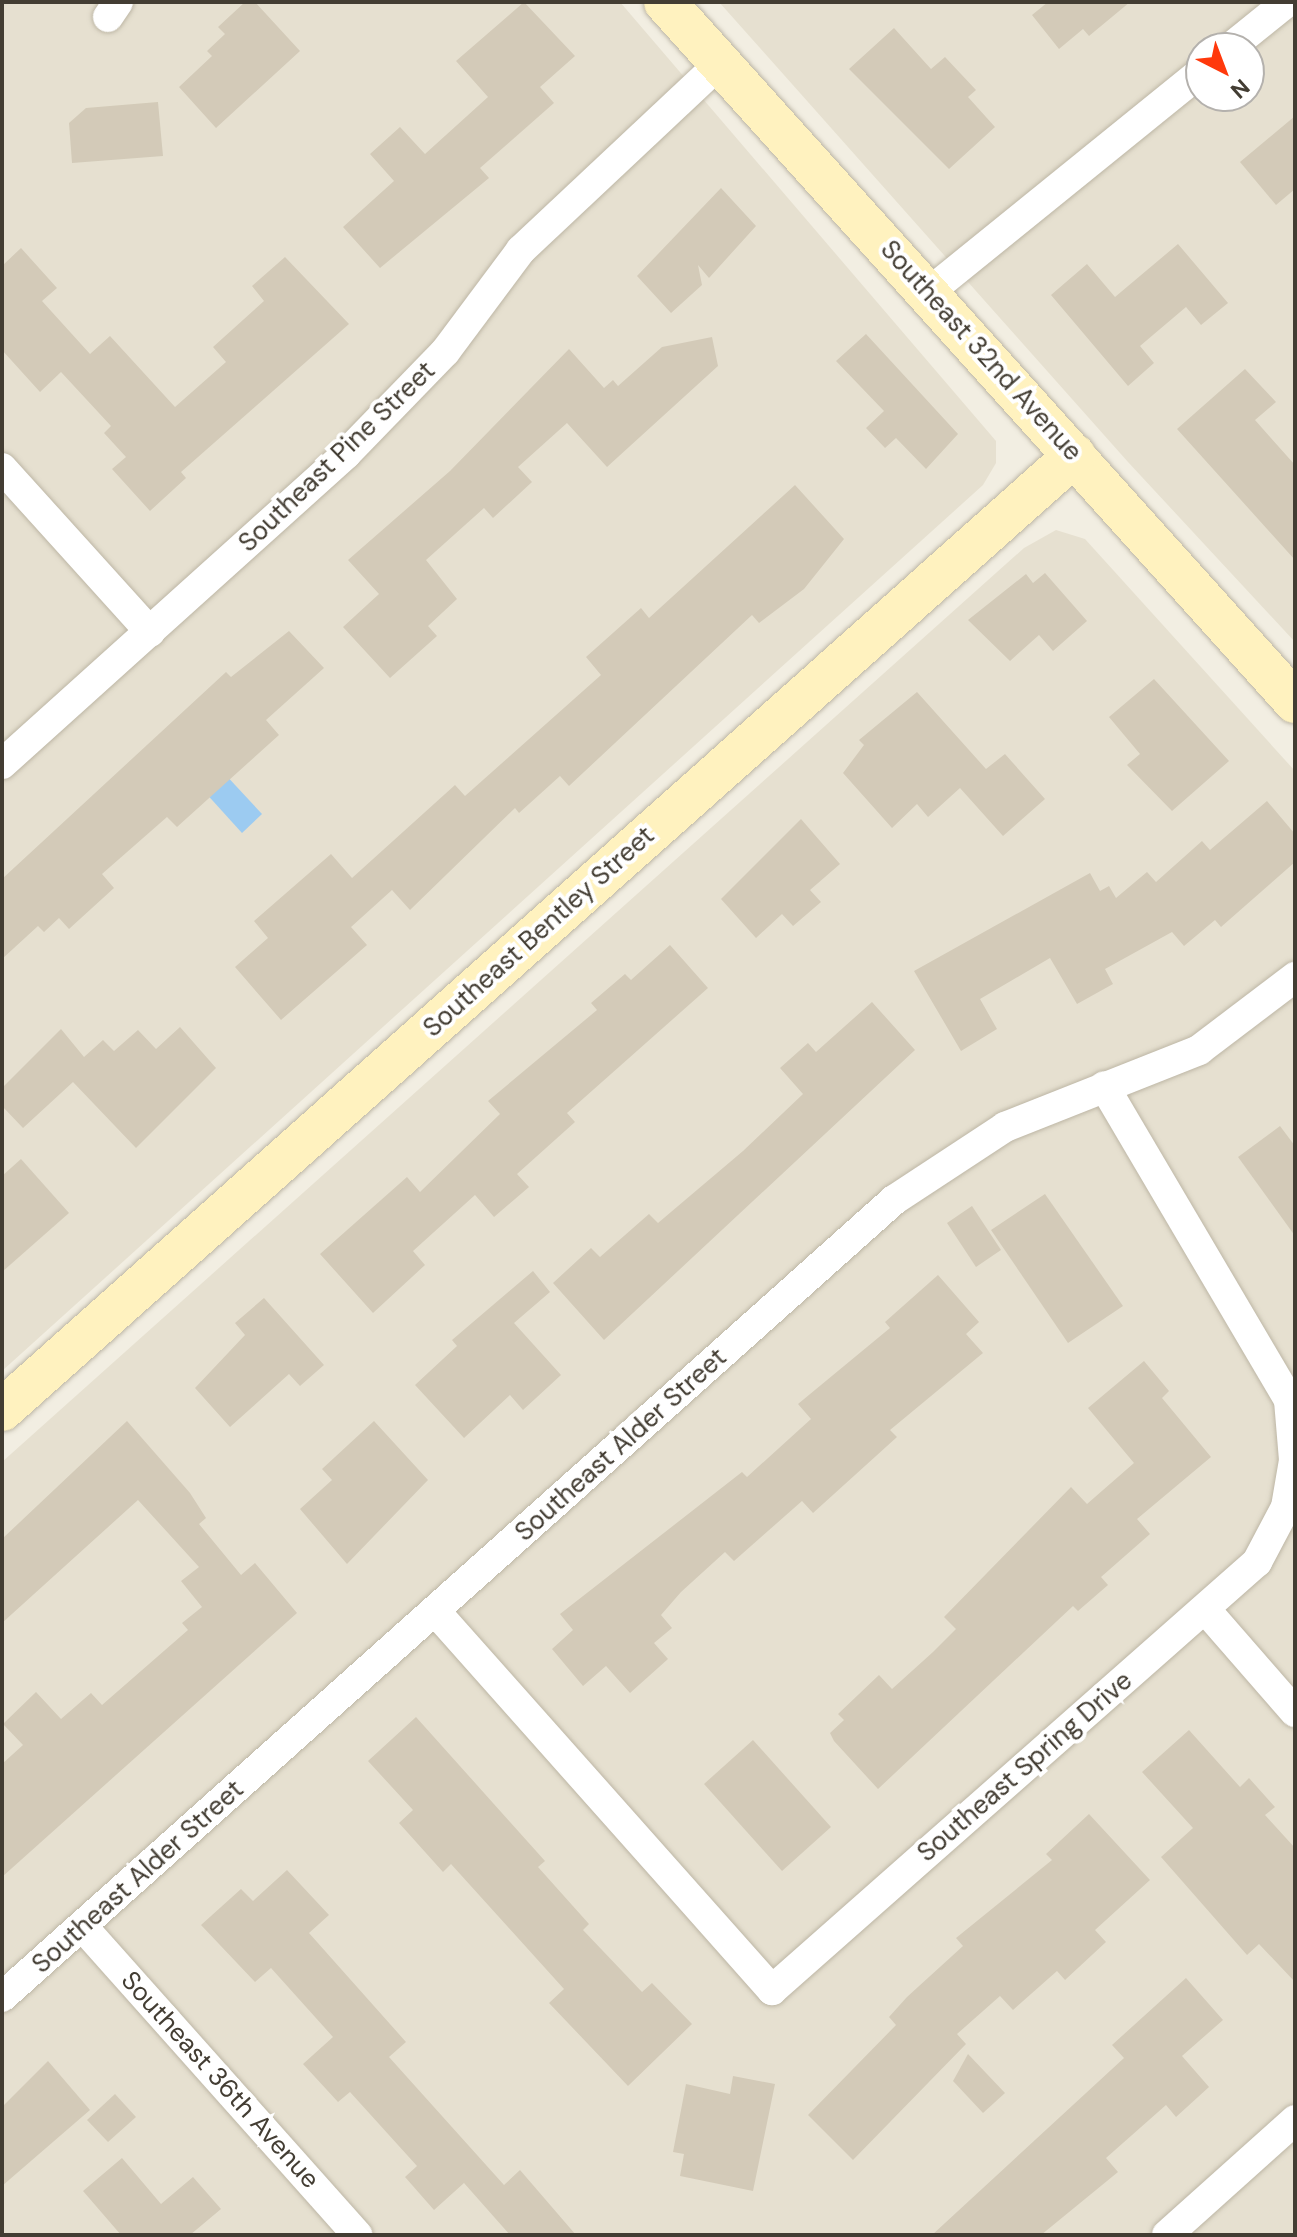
<!DOCTYPE html>
<html>
<head>
<meta charset="utf-8">
<style>
  body { margin:0 }
  #map { position:relative; width:1297px; height:2237px; overflow:hidden; background:#f2eee2; font-family:"DM Sans",sans-serif }
  div>[style] { position:absolute }
  .residential>* { inset:0; background:#e6e0d0 }
  .water>* { inset:0; background:#9ccbf1 }
  .building>* { inset:0; background:#d3cab8 }
  .roads { filter:drop-shadow(0 0 2px #bdb6a5) drop-shadow(0 0 2px #bdb6a5) }
  .street>* { height:30px; margin:-15px; padding:0 15px; transform-origin:15px; border-radius:15px; background:#fff }
  .secondary>* { height:42px; margin:-21px; padding:0 21px; transform-origin:21px; border-radius:21px; background:#fff2bf }
  span { translate:-50% -50%; white-space:nowrap; text-align:center; line-height:1.15; -webkit-text-stroke:8px #fff; paint-order:stroke }
  .street-label { font-size:26px; color:#433d33 }
  .frame { position:absolute; inset:0; border:4px solid #433d33; pointer-events:none }
  .north { position:absolute; left:1185px; top:32px; width:80px; height:80px; box-sizing:border-box; background:#fff; border:2px solid #b4b1ad; border-radius:50%; rotate:138deg; font-size:22px; font-weight:700; line-height:32px; text-align:center; color:#433d33 }
  .north::after { content:''; display:block; margin:auto; width:28px; height:36px; background:#ff390c; clip-path:polygon(50% 0,100% 100%,50% 72%,0 100%) }
</style>
</head>
<body>
<div id="map">
  <div class="residential">
    <div style="clip-path:polygon(2px 2px,620px 2px,996px 441px,996px 463px,983px 485px,2px 1371px)"></div>
    <div style="clip-path:polygon(evenodd,719px 2px,1295px 2px,1295px 642px,1128px 462px,719px 2px,1201px 48px,1249px 48px,1249px 96px,1201px 96px,1201px 48px)"></div>
    <div style="clip-path:polygon(1056px 530px,1085px 539px,1295px 771px,1295px 2235px,2px 2235px,2px 1462px,1024px 548px)"></div>
  </div>
  <div class="water">
    <div style="clip-path:polygon(223px 772px,262px 814px,242px 833px,203px 790px)"></div>
  </div>
  <div class="building">
    <div style="clip-path:polygon(245px 2px,255px 2px,300px 51px,216px 128px,179px 87px,212px 56px,207px 51px,225px 34px,218px 27px)"></div>
    <div style="clip-path:polygon(524px 2px,575px 56px,540px 87px,554px 103px,480px 168px,489px 178px,380px 268px,343px 227px,394px 181px,370px 154px,400px 127px,425px 154px,488px 97px,456px 61px)"></div>
    <div style="clip-path:polygon(1048px 2px,1130px 2px,1089px 36px,1083px 29px,1059px 49px,1032px 15px)"></div>
    <div style="clip-path:polygon(894px 28px,931px 69px,945px 57px,976px 90px,968px 97px,995px 127px,949px 169px,849px 69px)"></div>
    <div style="clip-path:polygon(158px 102px,163px 156px,72px 163px,69px 123px,86px 108px)"></div>
    <div style="clip-path:polygon(1295px 116px,1295px 189px,1276px 205px,1240px 162px)"></div>
    <div style="clip-path:polygon(721px 188px,756px 226px,709px 278px,698px 265px,702px 285px,671px 313px,637px 276px)"></div>
    <div style="clip-path:polygon(1178px 244px,1228px 303px,1201px 325px,1186px 307px,1140px 346px,1154px 363px,1128px 386px,1051px 295px,1087px 264px,1115px 297px)"></div>
    <div style="clip-path:polygon(21px 248px,57px 288px,42px 301px,90px 354px,110px 336px,175px 407px,226px 362px,213px 347px,264px 301px,252px 286px,285px 257px,349px 324px,181px 472px,186px 478px,150px 511px,112px 469px,126px 457px,104px 433px,111px 426px,61px 372px,40px 392px,2px 350px,2px 266px)"></div>
    <div style="clip-path:polygon(866px 334px,958px 434px,926px 469px,896px 438px,885px 448px,866px 428px,884px 411px,836px 361px)"></div>
    <div style="clip-path:polygon(712px 337px,718px 366px,607px 467px,567px 423px,518px 467px,532px 482px,493px 518px,484px 508px,426px 560px,457px 599px,428px 626px,437px 636px,390px 678px,343px 627px,379px 594px,348px 560px,450px 471px,569px 349px,604px 388px,613px 380px,618px 386px,662px 347px)"></div>
    <div style="clip-path:polygon(1245px 369px,1276px 402px,1255px 420px,1295px 465px,1295px 560px,1177px 429px)"></div>
    <div style="clip-path:polygon(795px 485px,844px 539px,804px 589px,759px 623px,752px 615px,569px 786px,560px 776px,519px 813px,515px 808px,410px 910px,392px 890px,351px 927px,367px 945px,281px 1020px,235px 967px,268px 938px,254px 921px,331px 854px,352px 878px,455px 785px,465px 796px,601px 675px,586px 657px,641px 608px,649px 618px)"></div>
    <div style="clip-path:polygon(1045px 573px,1087px 621px,1053px 651px,1039px 635px,1010px 661px,968px 620px,1026px 574px,1033px 583px)"></div>
    <div style="clip-path:polygon(289px 631px,324px 668px,266px 720px,279px 735px,177px 827px,167px 817px,102px 874px,114px 888px,69px 929px,59px 918px,44px 932px,38px 926px,2px 959px,2px 879px,226px 672px,231px 677px)"></div>
    <div style="clip-path:polygon(1154px 679px,1229px 761px,1172px 811px,1127px 765px,1140px 754px,1109px 717px)"></div>
    <div style="clip-path:polygon(917px 692px,986px 769px,1005px 754px,1045px 799px,1003px 836px,960px 788px,928px 817px,917px 804px,892px 828px,843px 773px,864px 745px,859px 740px)"></div>
    <div style="clip-path:polygon(1267px 801px,1295px 834px,1295px 862px,1221px 927px,1215px 920px,1184px 946px,1172px 932px,1105px 969px,1113px 984px,1077px 1004px,1050px 958px,980px 999px,997px 1029px,961px 1051px,914px 971px,1090px 873px,1100px 891px,1109px 886px,1116px 898px,1147px 872px,1156px 882px,1202px 841px,1210px 850px)"></div>
    <div style="clip-path:polygon(801px 819px,840px 864px,810px 890px,821px 902px,793px 926px,782px 914px,756px 938px,721px 899px)"></div>
    <div style="clip-path:polygon(670px 945px,708px 988px,567px 1113px,575px 1122px,517px 1174px,529px 1187px,494px 1217px,475px 1195px,413px 1251px,425px 1265px,373px 1313px,320px 1254px,407px 1177px,420px 1192px,500px 1114px,488px 1101px,597px 1010px,591px 1003px,625px 974px,631px 980px)"></div>
    <div style="clip-path:polygon(872px 1002px,915px 1050px,604px 1340px,553px 1283px,591px 1248px,600px 1257px,649px 1214px,658px 1223px,743px 1151px,803px 1094px,780px 1068px,808px 1043px,816px 1052px)"></div>
    <div style="clip-path:polygon(180px 1027px,216px 1068px,136px 1148px,73px 1082px,23px 1128px,2px 1106px,2px 1088px,61px 1029px,84px 1057px,103px 1040px,114px 1051px,138px 1030px,156px 1049px)"></div>
    <div style="clip-path:polygon(1280px 1126px,1295px 1146px,1295px 1236px,1238px 1157px)"></div>
    <div style="clip-path:polygon(21px 1159px,69px 1213px,2px 1272px,2px 1176px)"></div>
    <div style="clip-path:polygon(1045px 1194px,1123px 1306px,1068px 1343px,991px 1230px)"></div>
    <div style="clip-path:polygon(972px 1206px,1001px 1250px,976px 1267px,947px 1223px)"></div>
    <div style="clip-path:polygon(533px 1271px,550px 1292px,514px 1323px,561px 1375px,523px 1410px,510px 1395px,464px 1438px,415px 1385px,457px 1346px,452px 1340px)"></div>
    <div style="clip-path:polygon(938px 1275px,979px 1322px,966px 1334px,983px 1353px,890px 1430px,897px 1437px,813px 1513px,802px 1501px,734px 1561px,725px 1552px,681px 1592px,661px 1615px,672px 1628px,654px 1643px,668px 1659px,630px 1693px,606px 1666px,583px 1686px,552px 1649px,573px 1630px,560px 1614px,742px 1472px,747px 1477px,811px 1419px,798px 1404px,890px 1328px,885px 1322px)"></div>
    <div style="clip-path:polygon(264px 1298px,324px 1365px,300px 1386px,289px 1374px,230px 1427px,195px 1388px,245px 1335px,235px 1323px)"></div>
    <div style="clip-path:polygon(1144px 1361px,1169px 1391px,1162px 1398px,1211px 1457px,1137px 1519px,1150px 1534px,1101px 1577px,1108px 1585px,1078px 1611px,1073px 1606px,878px 1789px,834px 1741px,830px 1733px,844px 1720px,838px 1714px,879px 1675px,892px 1689px,933px 1652px,956px 1629px,944px 1617px,1071px 1487px,1087px 1504px,1134px 1463px,1088px 1408px)"></div>
    <div style="clip-path:polygon(127px 1421px,190px 1493px,206px 1518px,199px 1524px,241px 1575px,255px 1563px,297px 1613px,2px 1877px,2px 1764px,23px 1745px,3px 1724px,36px 1692px,61px 1719px,91px 1693px,102px 1705px,188px 1630px,182px 1623px,202px 1607px,181px 1581px,199px 1567px,138px 1500px,2px 1623px,2px 1539px)"></div>
    <div style="clip-path:polygon(374px 1421px,428px 1480px,347px 1564px,300px 1509px,332px 1480px,322px 1469px)"></div>
    <div style="clip-path:polygon(416px 1717px,545px 1861px,538px 1867px,589px 1924px,583px 1930px,642px 1992px,652px 1983px,692px 2024px,628px 2086px,549px 2003px,564px 1989px,451px 1864px,443px 1872px,399px 1823px,413px 1810px,368px 1761px)"></div>
    <div style="clip-path:polygon(1189px 1730px,1240px 1787px,1249px 1778px,1275px 1807px,1265px 1815px,1295px 1848px,1295px 1982px,1259px 1944px,1247px 1955px,1161px 1857px,1193px 1828px,1142px 1772px)"></div>
    <div style="clip-path:polygon(753px 1740px,831px 1827px,782px 1871px,704px 1784px)"></div>
    <div style="clip-path:polygon(1089px 1814px,1150px 1880px,1095px 1930px,1106px 1942px,1065px 1980px,1057px 1971px,1013px 2010px,1000px 1996px,957px 2034px,966px 2044px,853px 2160px,808px 2115px,896px 2025px,889px 2017px,907px 1997px,963px 1946px,956px 1938px,1052px 1860px,1046px 1854px)"></div>
    <div style="clip-path:polygon(287px 1870px,329px 1915px,309px 1933px,406px 2042px,389px 2057px,504px 2185px,520px 2170px,576px 2235px,510px 2235px,464px 2183px,434px 2210px,405px 2177px,417px 2166px,350px 2092px,338px 2102px,303px 2064px,333px 2037px,271px 1968px,255px 1982px,201px 1925px,241px 1889px,253px 1901px)"></div>
    <div style="clip-path:polygon(1186px 1978px,1223px 2020px,1182px 2056px,1209px 2087px,1176px 2117px,1166px 2105px,1106px 2158px,1118px 2172px,1041px 2235px,932px 2235px,1124px 2058px,1112px 2045px)"></div>
    <div style="clip-path:polygon(968px 2054px,1005px 2093px,983px 2113px,953px 2081px)"></div>
    <div style="clip-path:polygon(48px 2061px,90px 2110px,2px 2186px,2px 2107px)"></div>
    <div style="clip-path:polygon(733px 2076px,775px 2084px,753px 2191px,680px 2176px,684px 2154px,673px 2152px,686px 2084px,730px 2094px)"></div>
    <div style="clip-path:polygon(115px 2094px,136px 2117px,108px 2142px,87px 2120px)"></div>
    <div style="clip-path:polygon(122px 2158px,161px 2204px,193px 2177px,221px 2209px,190px 2235px,121px 2235px,83px 2191px)"></div>
  </div>
  <div class="roads">
    <div class="street">
      <div style="left:108px;top:17px;width:18px;rotate:-56deg"></div>
      <div style="left:1230px;top:48px;width:73px;rotate:-38.9deg"></div>
      <div style="left:928px;top:293px;width:351px;rotate:-39deg"></div>
      <div style="left:2px;top:468px;width:221px;rotate:47.9deg"></div>
      <div style="left:2px;top:764px;width:463px;rotate:-42deg"></div>
      <div style="left:346px;top:454px;width:142px;rotate:-45.9deg"></div>
      <div style="left:445px;top:352px;width:127px;rotate:-53.3deg"></div>
      <div style="left:521px;top:250px;width:273px;rotate:-43.2deg"></div>
      <div style="left:1205px;top:1609px;width:137px;rotate:48.9deg"></div>
      <div style="left:436px;top:1612px;width:506px;rotate:48.37deg"></div>
      <div style="left:772px;top:1990px;width:647px;rotate:-41.43deg"></div>
      <div style="left:1257px;top:1562px;width:62px;rotate:-62.2deg"></div>
      <div style="left:1286px;top:1507px;width:48px;rotate:-80.3deg"></div>
      <div style="left:1294px;top:1460px;width:60px;rotate:-94.8deg"></div>
      <div style="left:1289px;top:1400px;width:364px;rotate:-120.5deg"></div>
      <div style="left:82px;top:1926px;width:414px;rotate:48.3deg"></div>
      <div style="left:2px;top:1997px;width:1196px;rotate:-41.78deg"></div>
      <div style="left:894px;top:1200px;width:133px;rotate:-33.3deg"></div>
      <div style="left:1005px;top:1127px;width:209px;rotate:-21.6deg"></div>
      <div style="left:1199px;top:1050px;width:121px;rotate:-37.2deg"></div>
      <div style="left:1167px;top:2235px;width:172px;rotate:-41.9deg"></div>
    </div>
    <div class="secondary">
      <div style="left:665px;top:2px;width:942px;rotate:48.01deg"></div>
      <div style="left:2px;top:1410px;width:1436px;rotate:-41.67deg"></div>
    </div>
  </div>
  <div class="street-label">
    <span style="left:981px;top:351px;rotate:48deg">Southeast 32nd Avenue</span>
    <span style="left:337px;top:457px;rotate:-44deg">Southeast Pine Street</span>
    <span style="left:539px;top:932px;rotate:-42deg">Southeast Bentley Street</span>
    <span style="left:621px;top:1445px;rotate:-42deg">Southeast Alder Street</span>
    <span style="left:1025px;top:1767px;rotate:-41deg">Southeast Spring Drive</span>
    <span style="left:138px;top:1877px;rotate:-42deg">Southeast Alder Street</span>
    <span style="left:220px;top:2080px;rotate:48deg">Southeast 36th Avenue</span>
  </div>
  <div class="frame"></div>
  <div class="north">N</div>
</div>
</body>
</html>
